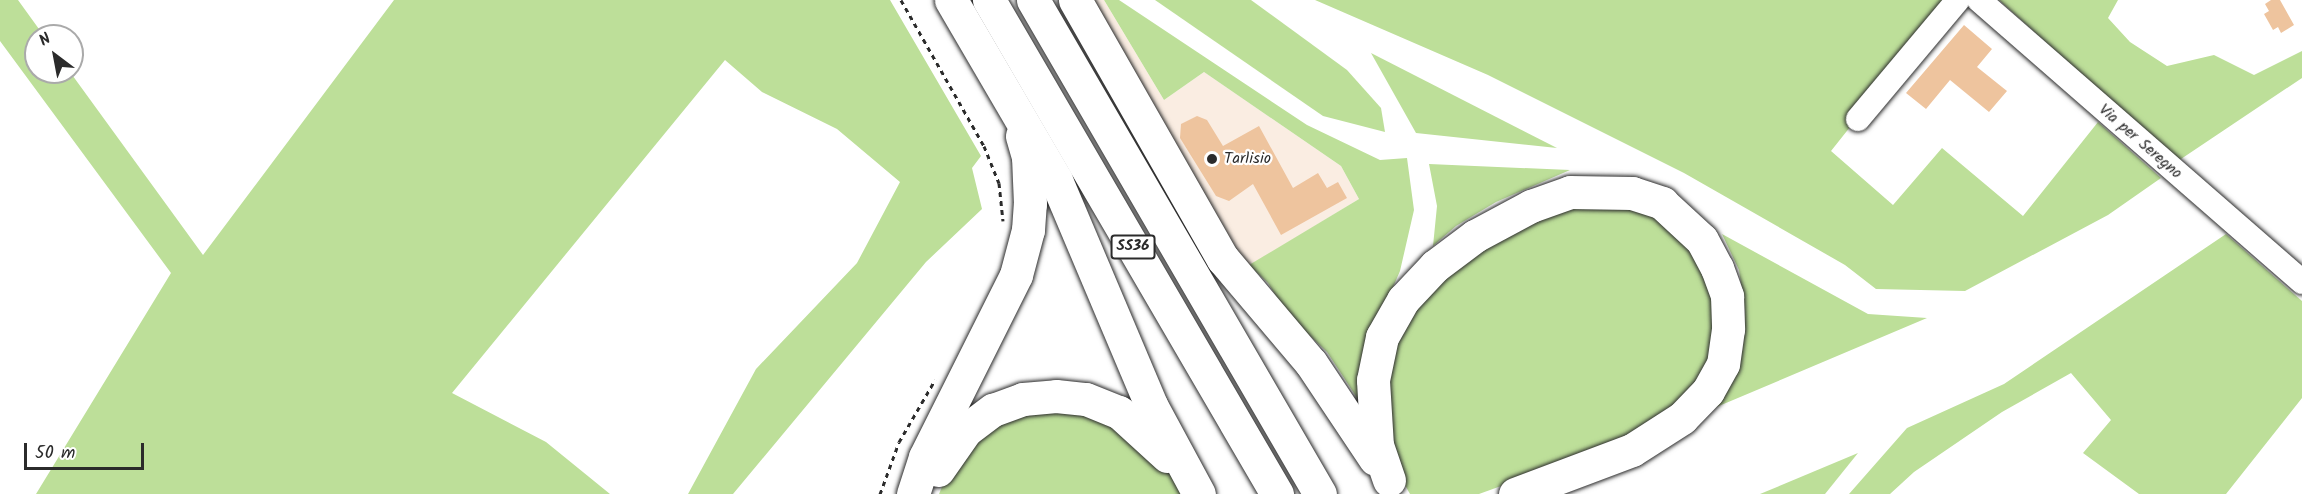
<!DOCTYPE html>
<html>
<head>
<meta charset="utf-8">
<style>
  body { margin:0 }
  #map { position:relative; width:2302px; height:494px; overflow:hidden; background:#fff; font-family:Kalam,sans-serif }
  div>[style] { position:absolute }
  .built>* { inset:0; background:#faede2 }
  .green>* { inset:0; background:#bddf99 }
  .building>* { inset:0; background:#eec49e }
  .path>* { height:3px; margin-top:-1.5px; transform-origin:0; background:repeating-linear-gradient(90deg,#2b2b2b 0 4.5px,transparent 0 9px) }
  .roads { filter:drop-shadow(0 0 2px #2b2b2b) drop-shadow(0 0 2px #2b2b2b) }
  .minor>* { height:24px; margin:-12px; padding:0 12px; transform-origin:12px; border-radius:12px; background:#fff }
  .highway>* { height:33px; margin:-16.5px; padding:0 16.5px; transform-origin:16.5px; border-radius:16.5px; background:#fff }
  .dots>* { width:16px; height:16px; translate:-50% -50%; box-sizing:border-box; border:3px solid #fff; border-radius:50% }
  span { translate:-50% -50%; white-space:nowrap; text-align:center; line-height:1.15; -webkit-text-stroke:4.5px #fff; paint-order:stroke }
  .shield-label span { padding:2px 4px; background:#fff; border:2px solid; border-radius:4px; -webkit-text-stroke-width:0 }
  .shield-label { font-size:15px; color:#2b2b2b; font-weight:700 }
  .street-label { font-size:16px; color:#2b2b2b }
  .poi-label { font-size:16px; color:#2b2b2b }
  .left { translate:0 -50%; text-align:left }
  .north { position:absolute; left:24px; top:24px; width:60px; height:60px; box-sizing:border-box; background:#fff; border:2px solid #aaa; border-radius:50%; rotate:328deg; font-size:16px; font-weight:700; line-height:24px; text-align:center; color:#2b2b2b }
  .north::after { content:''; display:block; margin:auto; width:21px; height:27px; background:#2b2b2b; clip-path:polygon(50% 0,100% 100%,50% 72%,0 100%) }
  .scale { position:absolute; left:24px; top:443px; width:120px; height:27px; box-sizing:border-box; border:3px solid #2b2b2b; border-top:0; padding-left:8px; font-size:18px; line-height:21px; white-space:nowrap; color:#2b2b2b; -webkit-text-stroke:4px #fff; paint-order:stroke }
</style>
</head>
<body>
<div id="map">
  <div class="built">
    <div style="clip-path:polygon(1093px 0,1104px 0,1164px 100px,1204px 72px,1341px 166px,1359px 199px,1244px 269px)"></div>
  </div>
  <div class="green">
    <div style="clip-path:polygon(0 0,18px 0,44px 36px,36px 36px,36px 72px,70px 72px,203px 255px,394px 0,890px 0,981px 156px,972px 168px,982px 209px,926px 262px,733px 494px,688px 494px,756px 369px,857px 263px,900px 182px,837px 129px,762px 92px,725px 60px,452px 393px,546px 442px,610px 494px,36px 494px,171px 273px,0 41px)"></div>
    <div style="clip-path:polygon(1104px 0,1119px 0,1307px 125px,1380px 160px,1407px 158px,1414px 210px,1400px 271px,1380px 317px,1365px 410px,1327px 352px,1286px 313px,1268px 283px,1249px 265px,1359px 199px,1341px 166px,1204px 72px,1164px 100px)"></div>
    <div style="clip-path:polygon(1155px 0,1251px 0,1347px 70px,1381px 108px,1385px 132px,1323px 116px)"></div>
    <div style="clip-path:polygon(1315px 0,1951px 0,1831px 151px,1893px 205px,1942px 148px,2023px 216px,2098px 122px,2161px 178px,2108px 215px,1965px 291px,1876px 289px,1845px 265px,1684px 173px,1488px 75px)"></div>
    <div style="clip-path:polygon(1999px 0,2118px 0,2108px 18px,2130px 42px,2167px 66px,2214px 55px,2254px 75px,2302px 51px,2302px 78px,2178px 161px)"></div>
    <div style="clip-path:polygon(1371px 53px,1557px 148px,1416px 133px)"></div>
    <div style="clip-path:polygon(1429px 164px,1570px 170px,1496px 202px,1456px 226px,1433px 246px,1437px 206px)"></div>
    <div style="clip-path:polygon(1610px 195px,1679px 224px,1717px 288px,1710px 362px,1690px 394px,1617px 444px,1479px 494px,1410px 494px,1396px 469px,1382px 409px,1393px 338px,1437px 275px,1537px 212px)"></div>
    <div style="clip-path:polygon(1722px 234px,1868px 314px,1927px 318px,1707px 411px,1731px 384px,1743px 348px,1745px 312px,1739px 270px)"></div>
    <div style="clip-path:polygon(2226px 234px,2302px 301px,2302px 398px,2226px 494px,2139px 494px,2083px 453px,2111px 420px,2071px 373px,2002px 412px,1914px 472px,1890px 494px,1849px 494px,1907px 428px,2004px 384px)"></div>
    <div style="clip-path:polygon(1079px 405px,1153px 449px,1183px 494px,939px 494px,953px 460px,989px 423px)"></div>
    <div style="clip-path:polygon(1858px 453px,1825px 494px,1760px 494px)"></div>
  </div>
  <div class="building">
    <div style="clip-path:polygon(2271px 0,2280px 0,2294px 25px,2281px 33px,2278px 27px,2273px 30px,2264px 14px,2269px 11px,2265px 4px)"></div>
    <div style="clip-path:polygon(1964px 25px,1992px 49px,1977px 67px,2007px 91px,1989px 112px,1950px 80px,1926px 109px,1906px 93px)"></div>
    <div style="clip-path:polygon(1197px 116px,1207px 120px,1223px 146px,1259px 126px,1293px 188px,1318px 173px,1327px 188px,1338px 182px,1347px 198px,1281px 235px,1253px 184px,1229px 201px,1216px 196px,1180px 138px,1181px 124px)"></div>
  </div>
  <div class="path">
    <div style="left:901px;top:0;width:168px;rotate:60.4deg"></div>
    <div style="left:984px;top:146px;width:40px;rotate:68deg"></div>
    <div style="left:999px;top:183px;width:38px;rotate:84deg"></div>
    <div style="left:880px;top:494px;width:55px;rotate:-69.9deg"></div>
    <div style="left:899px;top:442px;width:72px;rotate:-59.9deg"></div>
  </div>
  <div class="roads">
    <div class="minor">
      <div style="left:1979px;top:0;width:429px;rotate:41.1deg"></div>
      <div style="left:1858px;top:119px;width:155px;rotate:-50deg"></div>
    </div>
    <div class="highway">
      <div style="left:951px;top:0;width:208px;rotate:59.7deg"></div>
      <div style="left:1056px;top:180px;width:244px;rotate:67.1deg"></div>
      <div style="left:1151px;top:405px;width:101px;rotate:61.7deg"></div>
      <div style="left:989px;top:0;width:572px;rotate:59.76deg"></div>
      <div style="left:1033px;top:0;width:571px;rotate:59.84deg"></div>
      <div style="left:1075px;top:0;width:298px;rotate:60.3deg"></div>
      <div style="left:1223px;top:259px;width:136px;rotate:49.8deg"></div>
      <div style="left:1311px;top:363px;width:115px;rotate:56.3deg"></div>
      <div style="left:938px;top:470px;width:49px;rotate:-55deg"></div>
      <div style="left:966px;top:430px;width:34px;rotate:-37deg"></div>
      <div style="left:993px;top:410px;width:32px;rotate:-20deg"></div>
      <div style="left:1023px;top:399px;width:33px;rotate:-5deg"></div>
      <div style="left:1056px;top:396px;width:30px;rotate:6deg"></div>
      <div style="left:1086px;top:399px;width:35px;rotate:22deg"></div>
      <div style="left:1119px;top:412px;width:65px;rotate:42.5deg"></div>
      <div style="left:1389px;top:480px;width:36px;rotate:-109deg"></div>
      <div style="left:1377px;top:446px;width:66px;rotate:-93.5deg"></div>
      <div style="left:1373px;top:380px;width:44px;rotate:-78.2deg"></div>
      <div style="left:1382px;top:337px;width:43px;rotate:-60.4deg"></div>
      <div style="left:1403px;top:300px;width:47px;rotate:-46.7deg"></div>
      <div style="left:1435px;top:266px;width:50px;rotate:-36.9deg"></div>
      <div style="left:1475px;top:236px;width:64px;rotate:-28.2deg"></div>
      <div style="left:1531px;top:206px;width:41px;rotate:-19.7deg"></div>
      <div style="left:1570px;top:192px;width:62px;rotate:0.9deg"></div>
      <div style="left:1632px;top:193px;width:32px;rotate:18deg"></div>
      <div style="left:1662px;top:203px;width:54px;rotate:42.8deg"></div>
      <div style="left:1702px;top:240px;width:32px;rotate:62deg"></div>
      <div style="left:1717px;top:268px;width:30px;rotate:70deg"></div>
      <div style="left:1727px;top:296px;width:33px;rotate:88deg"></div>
      <div style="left:1728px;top:329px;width:35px;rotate:98deg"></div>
      <div style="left:1723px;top:364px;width:31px;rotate:119deg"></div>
      <div style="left:1708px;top:391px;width:37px;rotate:134deg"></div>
      <div style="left:1682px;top:418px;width:59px;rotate:147.4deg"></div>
      <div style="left:1632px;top:450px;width:125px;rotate:159.4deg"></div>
      <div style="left:913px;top:494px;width:39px;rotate:-72deg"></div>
      <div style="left:925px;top:457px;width:203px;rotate:-63.4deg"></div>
      <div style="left:1016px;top:275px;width:47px;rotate:-75.1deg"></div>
      <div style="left:1028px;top:230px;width:26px;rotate:-86deg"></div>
      <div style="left:1030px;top:204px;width:47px;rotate:-92.4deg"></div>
      <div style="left:1028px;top:157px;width:22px;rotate:-106deg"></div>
    </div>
  </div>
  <div class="dots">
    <div style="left:1212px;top:159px;background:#2b2b2b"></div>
  </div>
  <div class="shield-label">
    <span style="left:1133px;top:247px">SS36</span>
  </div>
  <div class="street-label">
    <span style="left:2140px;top:142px;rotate:41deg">Via per Seregno</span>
  </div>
  <div class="poi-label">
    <span class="left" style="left:1224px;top:159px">Tarlisio</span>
  </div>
  <div class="north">N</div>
  <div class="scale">50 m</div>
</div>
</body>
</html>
